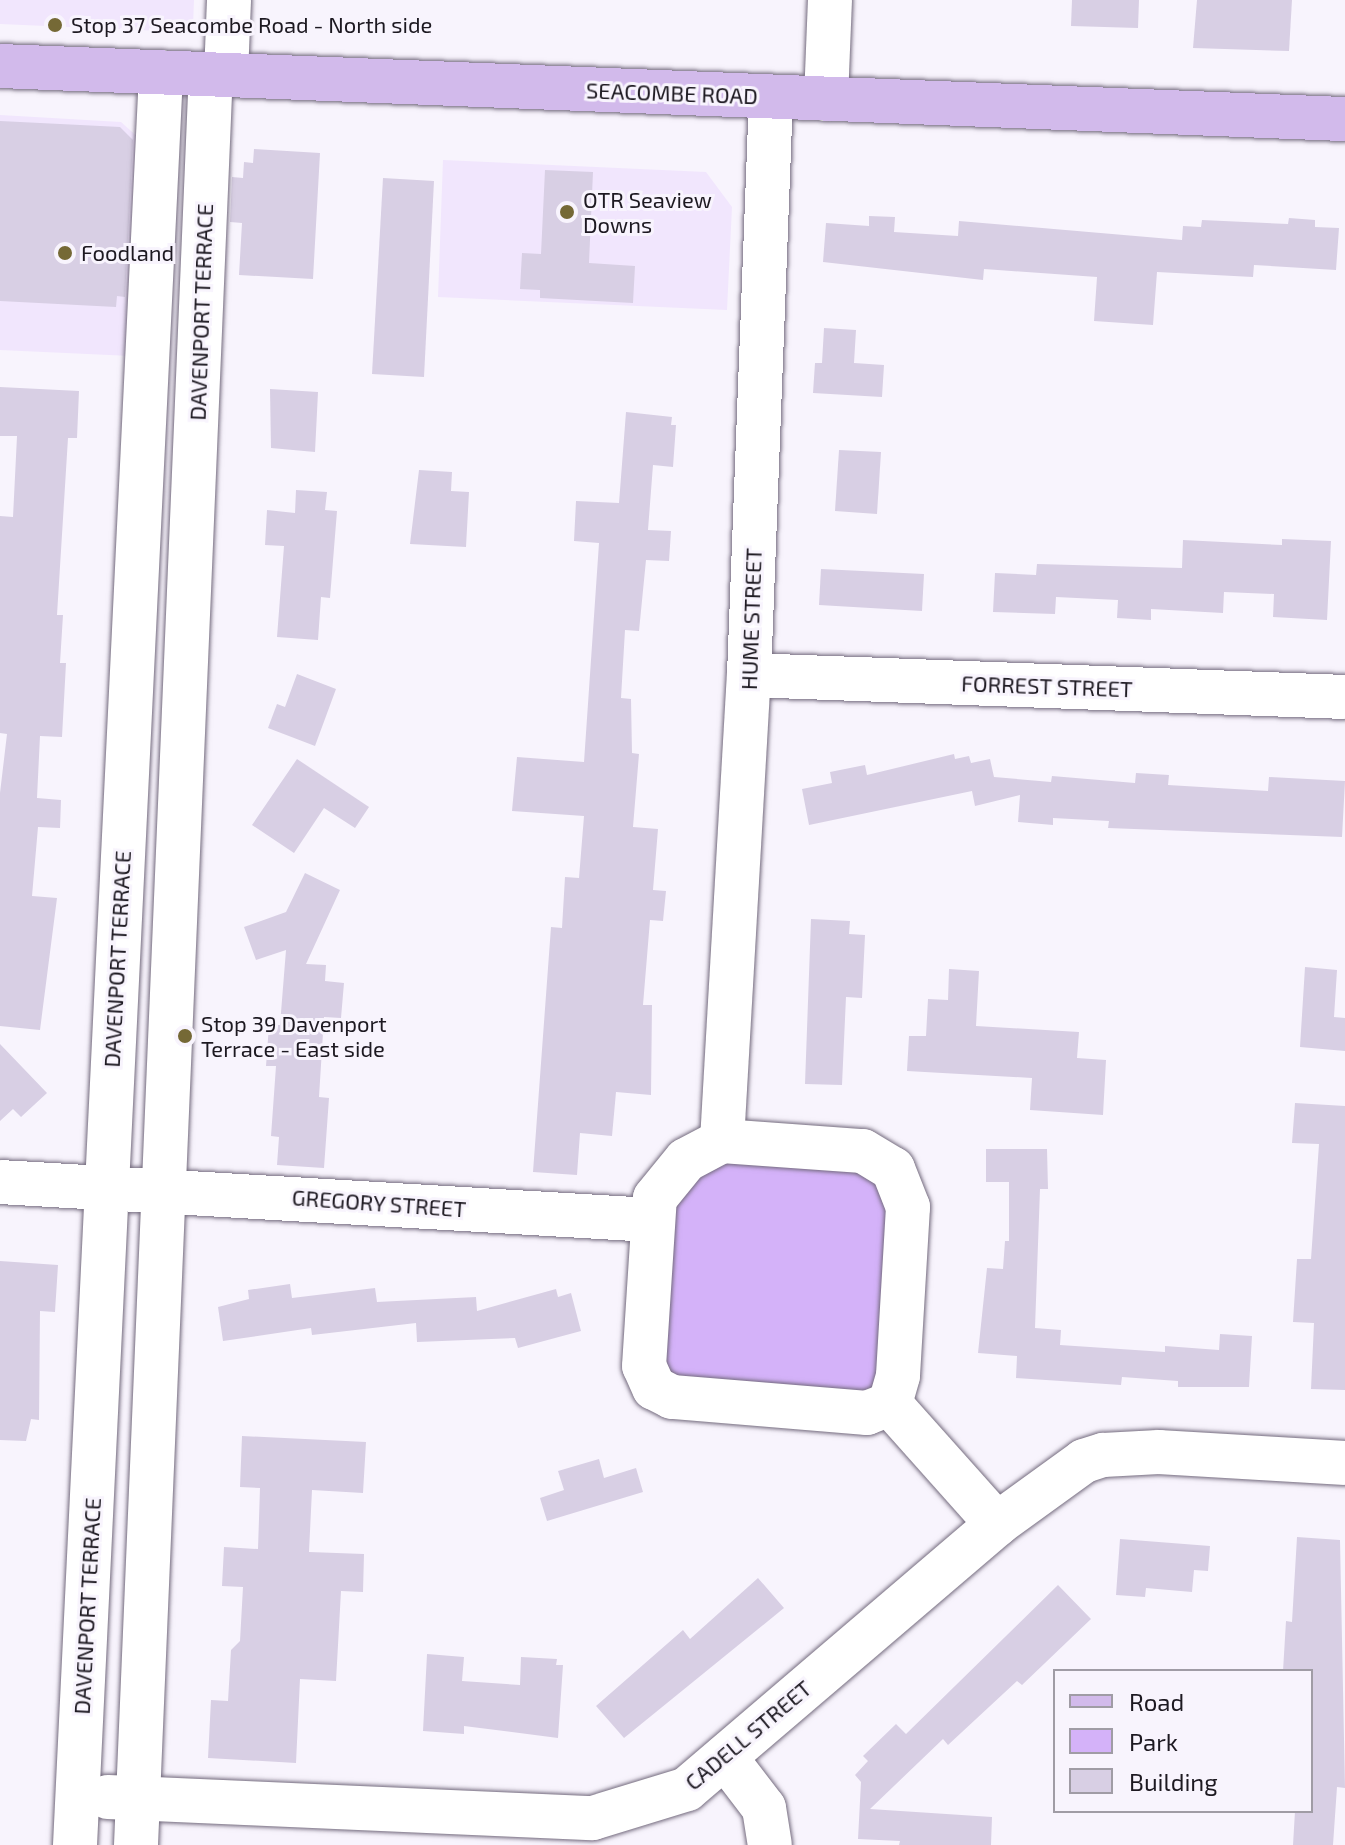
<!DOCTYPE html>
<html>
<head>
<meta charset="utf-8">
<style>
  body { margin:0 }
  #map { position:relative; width:1345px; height:1845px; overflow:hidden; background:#f8f4fd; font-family:"Exo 2",sans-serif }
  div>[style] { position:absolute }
  .built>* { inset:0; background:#f1e6fd }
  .green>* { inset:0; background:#d4b2f9 }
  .building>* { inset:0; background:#d8cfe4 }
  .roads { filter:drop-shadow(0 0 2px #746b7e) drop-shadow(0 0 2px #746b7e) }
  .minor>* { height:44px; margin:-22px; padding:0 22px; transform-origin:22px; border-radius:22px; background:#fff }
  .major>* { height:44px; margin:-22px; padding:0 22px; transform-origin:22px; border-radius:22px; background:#d2baeb }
  .dots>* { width:22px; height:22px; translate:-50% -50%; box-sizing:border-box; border:4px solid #f8f4fd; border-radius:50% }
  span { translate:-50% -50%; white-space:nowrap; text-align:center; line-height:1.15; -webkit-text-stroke:6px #f8f4fd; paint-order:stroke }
  .poi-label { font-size:22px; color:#1d1921 }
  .left { translate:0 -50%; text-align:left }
  .street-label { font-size:22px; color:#1d1921 }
  .legend { position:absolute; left:1053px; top:1669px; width:260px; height:144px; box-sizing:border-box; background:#f8f4fd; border:2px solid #a09ca5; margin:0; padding:10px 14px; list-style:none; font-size:24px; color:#1d1921 }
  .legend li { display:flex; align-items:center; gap:16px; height:40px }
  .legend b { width:40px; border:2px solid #a09ca5 }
</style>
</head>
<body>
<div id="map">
  <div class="built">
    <div style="clip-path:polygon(0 0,194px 0,193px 26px,184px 32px,0 24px)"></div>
    <div style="clip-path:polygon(0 115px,121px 122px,141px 140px,131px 356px,0 350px)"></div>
    <div style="clip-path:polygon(443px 160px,706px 172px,732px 207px,727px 310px,438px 297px)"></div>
  </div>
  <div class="green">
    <div style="clip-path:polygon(727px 1158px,856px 1167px,879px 1182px,890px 1209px,882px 1379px,873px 1393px,688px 1386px,669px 1374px,661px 1353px,669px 1201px,679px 1181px)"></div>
  </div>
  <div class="building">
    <div style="clip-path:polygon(1072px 0,1139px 0,1138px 28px,1071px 26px)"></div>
    <div style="clip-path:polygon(1197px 0,1292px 0,1289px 51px,1193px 48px)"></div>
    <div style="clip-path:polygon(0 121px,120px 127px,133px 140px,125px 297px,117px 296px,116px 307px,0 301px)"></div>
    <div style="clip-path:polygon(254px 149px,320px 153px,313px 279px,239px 275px,242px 223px,230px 222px,232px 177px,243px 178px,244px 162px,253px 163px)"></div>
    <div style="clip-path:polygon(545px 170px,593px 172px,589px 263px,635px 266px,633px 303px,540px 298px,540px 290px,520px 289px,522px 253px,541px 254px)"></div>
    <div style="clip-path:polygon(383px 178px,434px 181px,424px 377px,372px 374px)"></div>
    <div style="clip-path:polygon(869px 216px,895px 217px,894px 232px,958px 236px,959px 221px,1182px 240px,1183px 226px,1201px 227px,1202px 220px,1288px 224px,1289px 218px,1315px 220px,1315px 227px,1339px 228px,1336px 270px,1254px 265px,1253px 277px,1157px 272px,1153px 325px,1094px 321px,1097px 277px,984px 269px,983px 280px,823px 262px,826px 223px,869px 226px)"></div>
    <div style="clip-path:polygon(824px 328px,856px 330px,854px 363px,884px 365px,882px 397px,813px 393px,815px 363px,822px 363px)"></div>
    <div style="clip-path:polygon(0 387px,79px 391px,77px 438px,68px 438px,57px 615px,63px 615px,60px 663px,66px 663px,62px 737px,40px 736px,37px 798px,61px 800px,60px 828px,38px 827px,32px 896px,57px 898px,40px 1030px,0 1026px,0 793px,7px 734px,0 733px,0 516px,13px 517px,17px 436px,0 436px)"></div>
    <div style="clip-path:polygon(270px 389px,318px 392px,315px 452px,271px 448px)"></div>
    <div style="clip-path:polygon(626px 412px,672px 417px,671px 425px,676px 425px,673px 467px,653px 465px,648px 530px,671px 531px,669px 561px,646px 560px,639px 631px,625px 630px,621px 698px,631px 699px,632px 753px,639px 754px,633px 827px,658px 829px,653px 890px,666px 891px,663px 921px,650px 920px,643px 1005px,652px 1005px,651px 1095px,616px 1092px,612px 1136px,580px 1133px,577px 1175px,533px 1172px,551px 927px,562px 928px,565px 877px,579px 878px,584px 816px,512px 811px,517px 757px,584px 762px,599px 543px,574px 541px,576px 501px,619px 503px)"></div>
    <div style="clip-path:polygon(839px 450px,881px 452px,877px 514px,835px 511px)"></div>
    <div style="clip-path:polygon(419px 470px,452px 472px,451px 491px,469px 492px,466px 547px,410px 544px)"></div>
    <div style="clip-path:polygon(296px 490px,327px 492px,325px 510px,337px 511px,330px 598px,321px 597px,318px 640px,277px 637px,284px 546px,265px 545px,267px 510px,295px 513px)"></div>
    <div style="clip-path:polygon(1282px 539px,1331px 541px,1327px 620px,1273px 617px,1274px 594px,1224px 592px,1223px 613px,1151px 609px,1151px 620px,1117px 618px,1118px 600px,1056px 597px,1055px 614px,993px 612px,995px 573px,1036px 575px,1037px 564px,1182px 568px,1183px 540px,1282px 545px)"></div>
    <div style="clip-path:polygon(821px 569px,924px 574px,922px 611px,819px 605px)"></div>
    <div style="clip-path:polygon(297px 674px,336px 689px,315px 746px,268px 728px,277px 704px,285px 707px)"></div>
    <div style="clip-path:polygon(954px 754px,955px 759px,969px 756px,971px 763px,990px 759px,994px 777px,1051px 782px,1052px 776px,1135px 783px,1136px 773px,1169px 775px,1168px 785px,1268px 791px,1269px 777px,1345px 781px,1342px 837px,1108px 828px,1109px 821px,1053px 818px,1053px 825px,1018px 822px,1020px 795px,975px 806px,972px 791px,809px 825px,802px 789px,832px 783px,830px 772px,865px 765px,867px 775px)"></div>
    <div style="clip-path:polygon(297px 759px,369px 807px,355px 828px,324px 808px,294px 853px,252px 825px)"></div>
    <div style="clip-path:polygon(305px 873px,340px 890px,306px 964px,326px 965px,325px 981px,344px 983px,341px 1018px,324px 1017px,319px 1097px,329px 1098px,324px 1168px,277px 1165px,279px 1137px,271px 1136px,276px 1066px,266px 1066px,269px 1025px,280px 1025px,286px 950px,256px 960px,244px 927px,286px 912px)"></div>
    <div style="clip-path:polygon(811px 919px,850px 921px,849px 934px,865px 935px,862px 998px,846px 997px,842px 1085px,805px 1084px)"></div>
    <div style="clip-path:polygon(1305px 967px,1337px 970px,1334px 1017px,1345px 1018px,1345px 1051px,1300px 1047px)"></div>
    <div style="clip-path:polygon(949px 969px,979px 971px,976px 1026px,1079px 1032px,1077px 1058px,1106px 1060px,1103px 1115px,1030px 1110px,1032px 1078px,907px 1071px,909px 1036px,926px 1036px,928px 999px,948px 1000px)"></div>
    <div style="clip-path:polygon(0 1044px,47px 1093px,21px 1117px,13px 1109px,0 1121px)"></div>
    <div style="clip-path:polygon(1295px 1103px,1345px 1106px,1345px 1390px,1311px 1389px,1314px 1323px,1293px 1322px,1297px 1259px,1311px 1259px,1319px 1144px,1292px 1143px)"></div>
    <div style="clip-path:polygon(986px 1149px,1047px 1149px,1048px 1189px,1040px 1189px,1035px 1328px,1061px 1330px,1060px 1345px,1165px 1352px,1165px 1346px,1219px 1350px,1220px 1334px,1252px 1336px,1249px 1387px,1178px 1387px,1178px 1381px,1122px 1377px,1121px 1385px,1016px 1378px,1017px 1356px,978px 1353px,987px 1268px,1003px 1269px,1005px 1241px,1009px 1241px,1009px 1182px,986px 1182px)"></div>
    <div style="clip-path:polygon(0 1261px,58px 1265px,55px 1312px,40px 1311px,39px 1420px,31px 1419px,26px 1441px,0 1440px)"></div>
    <div style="clip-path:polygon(290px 1284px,292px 1298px,375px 1288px,377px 1302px,476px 1297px,477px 1311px,556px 1289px,558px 1297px,571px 1293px,581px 1331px,518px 1348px,515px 1338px,417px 1342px,416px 1323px,312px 1335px,311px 1328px,223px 1341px,218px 1307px,249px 1299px,248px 1290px)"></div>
    <div style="clip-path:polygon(242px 1436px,366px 1442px,363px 1493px,312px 1490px,309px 1552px,364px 1554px,363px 1592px,341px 1591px,336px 1681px,300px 1679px,296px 1763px,208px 1758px,211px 1700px,228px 1701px,231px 1650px,240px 1641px,243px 1587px,222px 1586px,224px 1547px,258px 1549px,260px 1488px,240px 1487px)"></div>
    <div style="clip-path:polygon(599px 1459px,604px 1478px,636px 1468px,643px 1492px,547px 1521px,540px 1498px,564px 1490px,558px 1471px)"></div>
    <div style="clip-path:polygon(1297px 1537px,1340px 1540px,1345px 1788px,1337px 1787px,1333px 1845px,1293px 1845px,1295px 1811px,1311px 1811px,1311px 1671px,1283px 1671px,1286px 1621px,1292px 1622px)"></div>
    <div style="clip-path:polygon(1120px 1539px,1210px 1546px,1208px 1571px,1194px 1570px,1192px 1592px,1146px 1588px,1145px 1597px,1116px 1595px)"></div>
    <div style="clip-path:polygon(758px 1578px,784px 1608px,624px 1738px,596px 1706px,683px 1630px,690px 1639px)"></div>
    <div style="clip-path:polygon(1058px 1585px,1091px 1619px,1022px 1685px,1017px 1681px,948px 1745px,943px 1739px,870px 1809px,992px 1817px,991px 1845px,899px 1845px,900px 1841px,858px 1839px,861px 1782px,855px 1775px,868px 1761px,863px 1756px,896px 1724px,906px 1734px)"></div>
    <div style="clip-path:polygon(427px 1654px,464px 1657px,462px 1681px,520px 1685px,521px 1657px,557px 1659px,556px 1665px,563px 1665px,558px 1738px,464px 1726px,464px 1734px,423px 1731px)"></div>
  </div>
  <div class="roads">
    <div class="minor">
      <div style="left:226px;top:75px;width:75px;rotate:-87.7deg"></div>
      <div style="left:826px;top:99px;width:99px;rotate:-87.7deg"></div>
      <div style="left:749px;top:675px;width:596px;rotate:2.11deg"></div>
      <div style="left:722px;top:1141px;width:467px;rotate:-86.7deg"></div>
      <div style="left:749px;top:675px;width:578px;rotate:-87.82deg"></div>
      <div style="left:722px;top:1141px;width:141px;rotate:4.1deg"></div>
      <div style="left:863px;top:1151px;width:35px;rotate:31deg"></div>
      <div style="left:893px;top:1169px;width:41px;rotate:68.5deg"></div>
      <div style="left:908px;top:1207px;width:169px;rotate:93.4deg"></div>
      <div style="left:898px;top:1376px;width:29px;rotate:106deg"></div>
      <div style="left:890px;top:1404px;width:25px;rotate:159deg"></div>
      <div style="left:867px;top:1413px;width:196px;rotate:-175.3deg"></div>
      <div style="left:672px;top:1397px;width:20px;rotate:-153deg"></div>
      <div style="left:654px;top:1388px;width:24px;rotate:-114deg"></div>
      <div style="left:644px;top:1366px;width:168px;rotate:-86.3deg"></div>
      <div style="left:655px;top:1198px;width:49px;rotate:-50.8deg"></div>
      <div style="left:686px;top:1160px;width:41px;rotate:-27.8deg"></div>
      <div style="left:0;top:1182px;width:653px;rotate:3.34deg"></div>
      <div style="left:890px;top:1404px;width:161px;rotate:48.3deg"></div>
      <div style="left:725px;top:1757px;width:64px;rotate:52.6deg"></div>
      <div style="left:764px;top:1808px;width:37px;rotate:81deg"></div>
      <div style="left:108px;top:1797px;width:485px;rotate:2.5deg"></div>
      <div style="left:593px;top:1818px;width:98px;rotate:-17.1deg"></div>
      <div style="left:687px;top:1789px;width:408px;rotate:-40.5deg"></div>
      <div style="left:997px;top:1524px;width:107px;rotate:-35.9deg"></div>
      <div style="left:1084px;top:1461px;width:20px;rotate:-18deg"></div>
      <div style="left:1103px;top:1455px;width:56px;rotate:-3.1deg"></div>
      <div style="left:1159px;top:1452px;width:186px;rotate:3.4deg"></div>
      <div style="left:75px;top:1845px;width:1775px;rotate:-87.22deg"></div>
      <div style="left:136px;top:1845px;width:1773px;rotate:-87.58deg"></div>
    </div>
    <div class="major">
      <div style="left:0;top:66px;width:1346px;rotate:2.26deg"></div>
    </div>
  </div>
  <div class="dots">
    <div style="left:55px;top:25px;background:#756936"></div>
    <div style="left:567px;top:212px;background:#756936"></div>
    <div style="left:65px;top:253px;background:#756936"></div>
    <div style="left:185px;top:1036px;background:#756936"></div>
  </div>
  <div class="poi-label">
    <span class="left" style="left:71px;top:25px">Stop 37 Seacombe Road - North side</span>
    <span class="left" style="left:583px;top:212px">OTR Seaview<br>Downs</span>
    <span class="left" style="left:81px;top:253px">Foodland</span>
    <span class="left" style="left:201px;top:1036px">Stop 39 Davenport<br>Terrace - East side</span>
  </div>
  <div class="street-label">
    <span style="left:672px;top:93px;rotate:2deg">SEACOMBE ROAD</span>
    <span style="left:201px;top:312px;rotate:-88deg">DAVENPORT TERRACE</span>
    <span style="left:751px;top:619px;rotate:-88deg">HUME STREET</span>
    <span style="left:1047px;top:686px;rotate:2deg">FORREST STREET</span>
    <span style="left:117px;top:959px;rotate:-87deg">DAVENPORT TERRACE</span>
    <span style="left:379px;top:1203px;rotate:4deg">GREGORY STREET</span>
    <span style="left:87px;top:1606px;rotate:-87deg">DAVENPORT TERRACE</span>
    <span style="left:748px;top:1735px;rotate:-40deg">CADELL STREET</span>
  </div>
  <ul class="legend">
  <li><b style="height:10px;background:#d2baeb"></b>Road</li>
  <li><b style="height:22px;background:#d4b2f9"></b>Park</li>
  <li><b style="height:22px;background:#d8cfe4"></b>Building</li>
  </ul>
</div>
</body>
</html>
